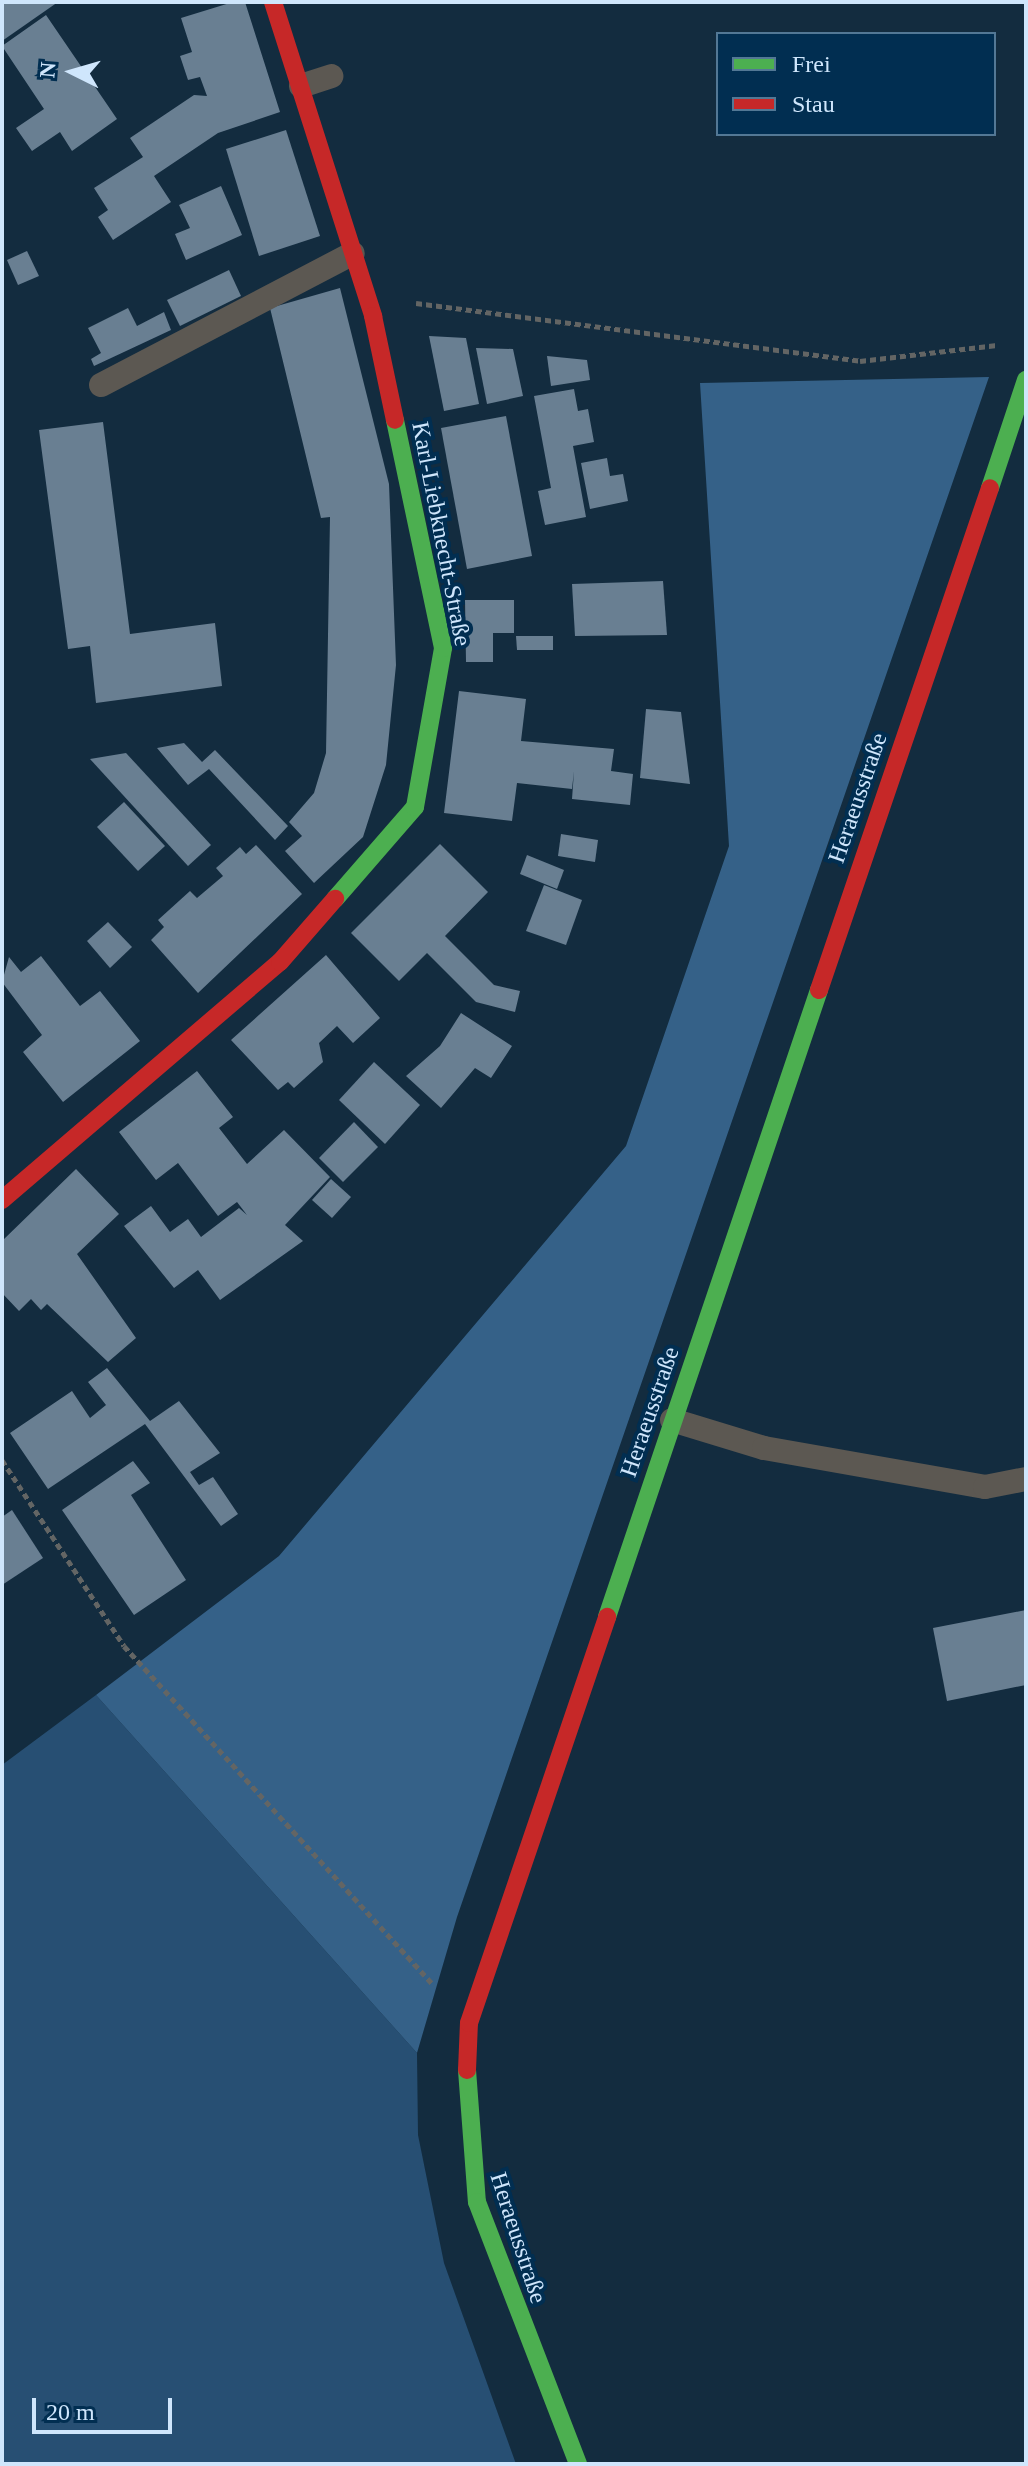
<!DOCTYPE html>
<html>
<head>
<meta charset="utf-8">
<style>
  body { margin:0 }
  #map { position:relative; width:1028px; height:2466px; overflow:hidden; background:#132c3f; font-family:"Times New Roman",serif }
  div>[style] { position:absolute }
  .green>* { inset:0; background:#274f73 }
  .forest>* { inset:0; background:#356188 }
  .building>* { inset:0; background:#697f92 }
  .path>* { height:5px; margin-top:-2.5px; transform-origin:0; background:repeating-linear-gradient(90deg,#636564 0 6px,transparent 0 10px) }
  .lane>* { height:24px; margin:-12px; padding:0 12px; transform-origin:12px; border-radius:12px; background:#5c5852 }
  .fast>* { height:18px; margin:-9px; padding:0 9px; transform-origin:9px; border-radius:9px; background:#4caf50 }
  .jam>* { height:18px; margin:-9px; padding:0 9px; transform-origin:9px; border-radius:9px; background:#c62828 }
  span { translate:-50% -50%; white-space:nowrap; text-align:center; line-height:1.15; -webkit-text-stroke:8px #012e51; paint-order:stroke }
  .street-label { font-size:24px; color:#cfe6fc }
  .frame { position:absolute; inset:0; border:4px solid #cfe6fc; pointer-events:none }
  .legend { position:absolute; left:716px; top:32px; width:280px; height:104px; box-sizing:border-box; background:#012e51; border:2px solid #537895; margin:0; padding:10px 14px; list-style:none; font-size:24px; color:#cfe6fc }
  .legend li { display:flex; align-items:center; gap:16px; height:40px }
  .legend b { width:40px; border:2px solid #537895 }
  .north { position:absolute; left:32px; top:32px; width:80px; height:80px; -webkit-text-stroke:6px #012e51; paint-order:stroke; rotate:275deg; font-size:22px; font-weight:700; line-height:32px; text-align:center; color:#cfe6fc }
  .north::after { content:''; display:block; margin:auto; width:28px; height:36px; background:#cfe6fc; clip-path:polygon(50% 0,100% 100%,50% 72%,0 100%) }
  .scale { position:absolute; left:32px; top:2398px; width:140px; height:36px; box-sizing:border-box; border:4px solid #cfe6fc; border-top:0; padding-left:10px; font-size:24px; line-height:28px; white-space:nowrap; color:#cfe6fc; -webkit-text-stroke:6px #012e51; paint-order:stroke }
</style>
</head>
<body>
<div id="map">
  <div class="green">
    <div style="clip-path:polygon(96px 1695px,417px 2053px,418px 2135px,444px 2263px,516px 2464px,2px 2464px,2px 1765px)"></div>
  </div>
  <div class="forest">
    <div style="clip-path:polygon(989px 377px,457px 1917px,417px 2053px,96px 1695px,279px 1556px,626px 1146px,729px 846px,700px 383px)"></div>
  </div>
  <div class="building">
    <div style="clip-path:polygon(2px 2px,58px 2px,2px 41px)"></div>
    <div style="clip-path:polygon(233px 2px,245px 2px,280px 112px,218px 133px,154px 176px,171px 202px,113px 240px,98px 217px,108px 210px,94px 188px,143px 157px,130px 138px,194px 95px,207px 96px,200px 77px,188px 80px,180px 56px,192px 52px,181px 18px)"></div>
    <div style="clip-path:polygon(46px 15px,117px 119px,72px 151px,60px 132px,32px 151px,16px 128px,44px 109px,2px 46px)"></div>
    <div style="clip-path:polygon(286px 130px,320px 236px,259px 256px,226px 149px)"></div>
    <div style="clip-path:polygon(221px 186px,242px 235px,186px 260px,175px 234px,190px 228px,179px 205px)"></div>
    <div style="clip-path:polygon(27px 251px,39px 276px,18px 285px,7px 260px)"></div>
    <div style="clip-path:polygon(229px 270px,241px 296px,180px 326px,167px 300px)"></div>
    <div style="clip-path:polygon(340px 288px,389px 484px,396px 665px,386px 765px,363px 837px,314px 883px,285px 851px,302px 836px,289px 822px,314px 793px,326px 753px,330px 517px,321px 518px,270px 308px)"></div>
    <div style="clip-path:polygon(128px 308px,137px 326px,164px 312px,171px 330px,94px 366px,91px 359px,101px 353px,88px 328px)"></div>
    <div style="clip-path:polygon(429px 336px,466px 338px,479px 404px,444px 411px)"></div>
    <div style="clip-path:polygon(476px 348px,513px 349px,523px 396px,487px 404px)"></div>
    <div style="clip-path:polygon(547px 356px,587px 360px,590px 380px,551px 386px)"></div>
    <div style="clip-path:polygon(574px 389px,578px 411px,588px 409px,594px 442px,573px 446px,586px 517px,545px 525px,538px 491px,551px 488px,534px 396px)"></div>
    <div style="clip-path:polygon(506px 416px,532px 556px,467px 569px,441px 428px)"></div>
    <div style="clip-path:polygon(103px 422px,130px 634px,215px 623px,222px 686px,96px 703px,90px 646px,68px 649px,39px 430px)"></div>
    <div style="clip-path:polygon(607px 458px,610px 476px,623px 474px,628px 501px,590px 509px,581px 463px)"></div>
    <div style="clip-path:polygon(663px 581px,667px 635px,575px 636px,572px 584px)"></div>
    <div style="clip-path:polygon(465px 600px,514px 600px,514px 633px,493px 633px,493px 662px,466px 662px)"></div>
    <div style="clip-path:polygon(516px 636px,553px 636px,553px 650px,517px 650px)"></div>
    <div style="clip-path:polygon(459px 691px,526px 699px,521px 741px,614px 749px,611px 771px,633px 774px,630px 805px,572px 799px,574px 771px,572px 789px,517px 783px,512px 821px,444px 813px)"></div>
    <div style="clip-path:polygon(646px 709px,681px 712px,690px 784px,640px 778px)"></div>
    <div style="clip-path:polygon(184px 743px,202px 762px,215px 750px,288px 826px,275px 840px,209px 769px,188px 785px,157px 748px)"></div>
    <div style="clip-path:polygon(126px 753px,211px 845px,188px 866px,90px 759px)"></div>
    <div style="clip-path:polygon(124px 802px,165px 846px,138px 871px,97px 827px)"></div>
    <div style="clip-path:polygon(561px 834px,598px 840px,595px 862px,558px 856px)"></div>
    <div style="clip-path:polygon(440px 844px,488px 892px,445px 936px,494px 985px,520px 991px,515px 1012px,476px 1002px,427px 953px,399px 981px,351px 933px)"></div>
    <div style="clip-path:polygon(256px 845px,302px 894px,198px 993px,151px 940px,164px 927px,158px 920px,190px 891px,197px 898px,223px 876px,216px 868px,240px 847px,246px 854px)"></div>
    <div style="clip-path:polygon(527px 855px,564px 870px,557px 889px,520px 874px)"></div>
    <div style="clip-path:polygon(544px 885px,582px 900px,566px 945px,526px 931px)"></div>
    <div style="clip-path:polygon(108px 922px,132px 947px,110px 968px,87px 941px)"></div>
    <div style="clip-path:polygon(326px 955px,380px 1018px,353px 1043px,337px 1026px,319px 1043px,323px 1062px,294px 1088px,288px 1082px,278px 1090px,231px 1040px)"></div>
    <div style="clip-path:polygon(41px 956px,80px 1006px,100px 991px,140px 1041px,63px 1102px,23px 1052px,42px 1035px,2px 982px,9px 957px,21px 972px)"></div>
    <div style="clip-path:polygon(461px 1013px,512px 1046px,491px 1078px,475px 1068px,441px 1108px,406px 1076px,440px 1046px)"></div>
    <div style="clip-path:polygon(374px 1062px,420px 1105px,385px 1144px,339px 1100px)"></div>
    <div style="clip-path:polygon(197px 1071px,233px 1117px,219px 1128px,247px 1164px,284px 1130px,330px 1177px,285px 1225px,303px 1241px,220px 1300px,198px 1270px,174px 1288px,124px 1226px,151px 1206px,170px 1232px,188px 1219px,201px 1237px,239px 1208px,247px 1215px,237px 1202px,218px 1216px,178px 1163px,156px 1180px,119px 1132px)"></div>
    <div style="clip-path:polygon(354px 1122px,378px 1147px,343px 1182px,319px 1158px)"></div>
    <div style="clip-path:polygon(76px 1169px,119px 1214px,77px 1254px,136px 1338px,108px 1362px,47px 1304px,41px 1310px,31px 1299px,19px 1311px,2px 1293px,2px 1241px)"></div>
    <div style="clip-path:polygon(331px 1179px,351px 1197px,332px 1218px,312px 1200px)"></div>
    <div style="clip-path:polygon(107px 1368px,150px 1421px,179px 1401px,220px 1453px,190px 1472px,199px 1485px,213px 1477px,238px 1514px,221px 1526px,145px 1424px,48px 1489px,10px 1433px,72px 1391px,90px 1418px,106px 1405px,88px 1382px)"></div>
    <div style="clip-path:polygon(133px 1461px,150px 1483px,131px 1495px,186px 1580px,134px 1615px,62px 1510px)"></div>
    <div style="clip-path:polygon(12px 1510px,43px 1558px,2px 1585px,2px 1517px)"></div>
    <div style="clip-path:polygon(1026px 1610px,1026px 1685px,947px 1701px,933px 1628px)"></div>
  </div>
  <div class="path">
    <div style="left:416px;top:303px;width:448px;rotate:7.4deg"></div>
    <div style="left:860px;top:361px;width:138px;rotate:-6.7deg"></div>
    <div style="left:2px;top:1460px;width:222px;rotate:56.7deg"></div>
    <div style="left:124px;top:1646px;width:460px;rotate:47.6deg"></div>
  </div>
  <div class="lane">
    <div style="left:301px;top:86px;width:32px;rotate:-18deg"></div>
    <div style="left:101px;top:385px;width:284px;rotate:-27.6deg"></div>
    <div style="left:672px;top:1420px;width:96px;rotate:16.9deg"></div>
    <div style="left:764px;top:1448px;width:224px;rotate:10deg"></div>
    <div style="left:985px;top:1487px;width:42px;rotate:-11deg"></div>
  </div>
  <div class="fast">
    <div style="left:990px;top:488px;width:114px;rotate:-71.6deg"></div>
    <div style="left:335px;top:899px;width:122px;rotate:-49deg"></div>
    <div style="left:415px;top:807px;width:161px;rotate:-80deg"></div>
    <div style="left:443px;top:648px;width:233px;rotate:-101.9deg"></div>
    <div style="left:607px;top:1617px;width:662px;rotate:-71.32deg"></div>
    <div style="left:467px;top:2070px;width:132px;rotate:85.7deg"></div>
    <div style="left:477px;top:2202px;width:281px;rotate:68.9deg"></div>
  </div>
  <div class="jam">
    <div style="left:273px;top:2px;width:330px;rotate:72.3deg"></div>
    <div style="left:373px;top:316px;width:106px;rotate:78.1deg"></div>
    <div style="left:819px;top:990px;width:530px;rotate:-71.19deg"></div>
    <div style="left:2px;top:1200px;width:366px;rotate:-40.6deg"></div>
    <div style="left:280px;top:962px;width:84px;rotate:-48.9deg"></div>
    <div style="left:467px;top:2070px;width:47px;rotate:-87.6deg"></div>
    <div style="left:469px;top:2023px;width:429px;rotate:-71.2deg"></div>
  </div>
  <div class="street-label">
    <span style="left:441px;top:534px;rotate:79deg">Karl-Liebknecht-Straße</span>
    <span style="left:858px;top:798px;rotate:-71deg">Heraeusstraße</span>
    <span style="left:650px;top:1412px;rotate:-71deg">Heraeusstraße</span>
    <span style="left:518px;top:2238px;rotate:72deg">Heraeusstraße</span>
  </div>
  <div class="frame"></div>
  <ul class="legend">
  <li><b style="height:10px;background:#4caf50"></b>Frei</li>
  <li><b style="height:10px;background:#c62828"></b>Stau</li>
  </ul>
  <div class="north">N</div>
  <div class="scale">20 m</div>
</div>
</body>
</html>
